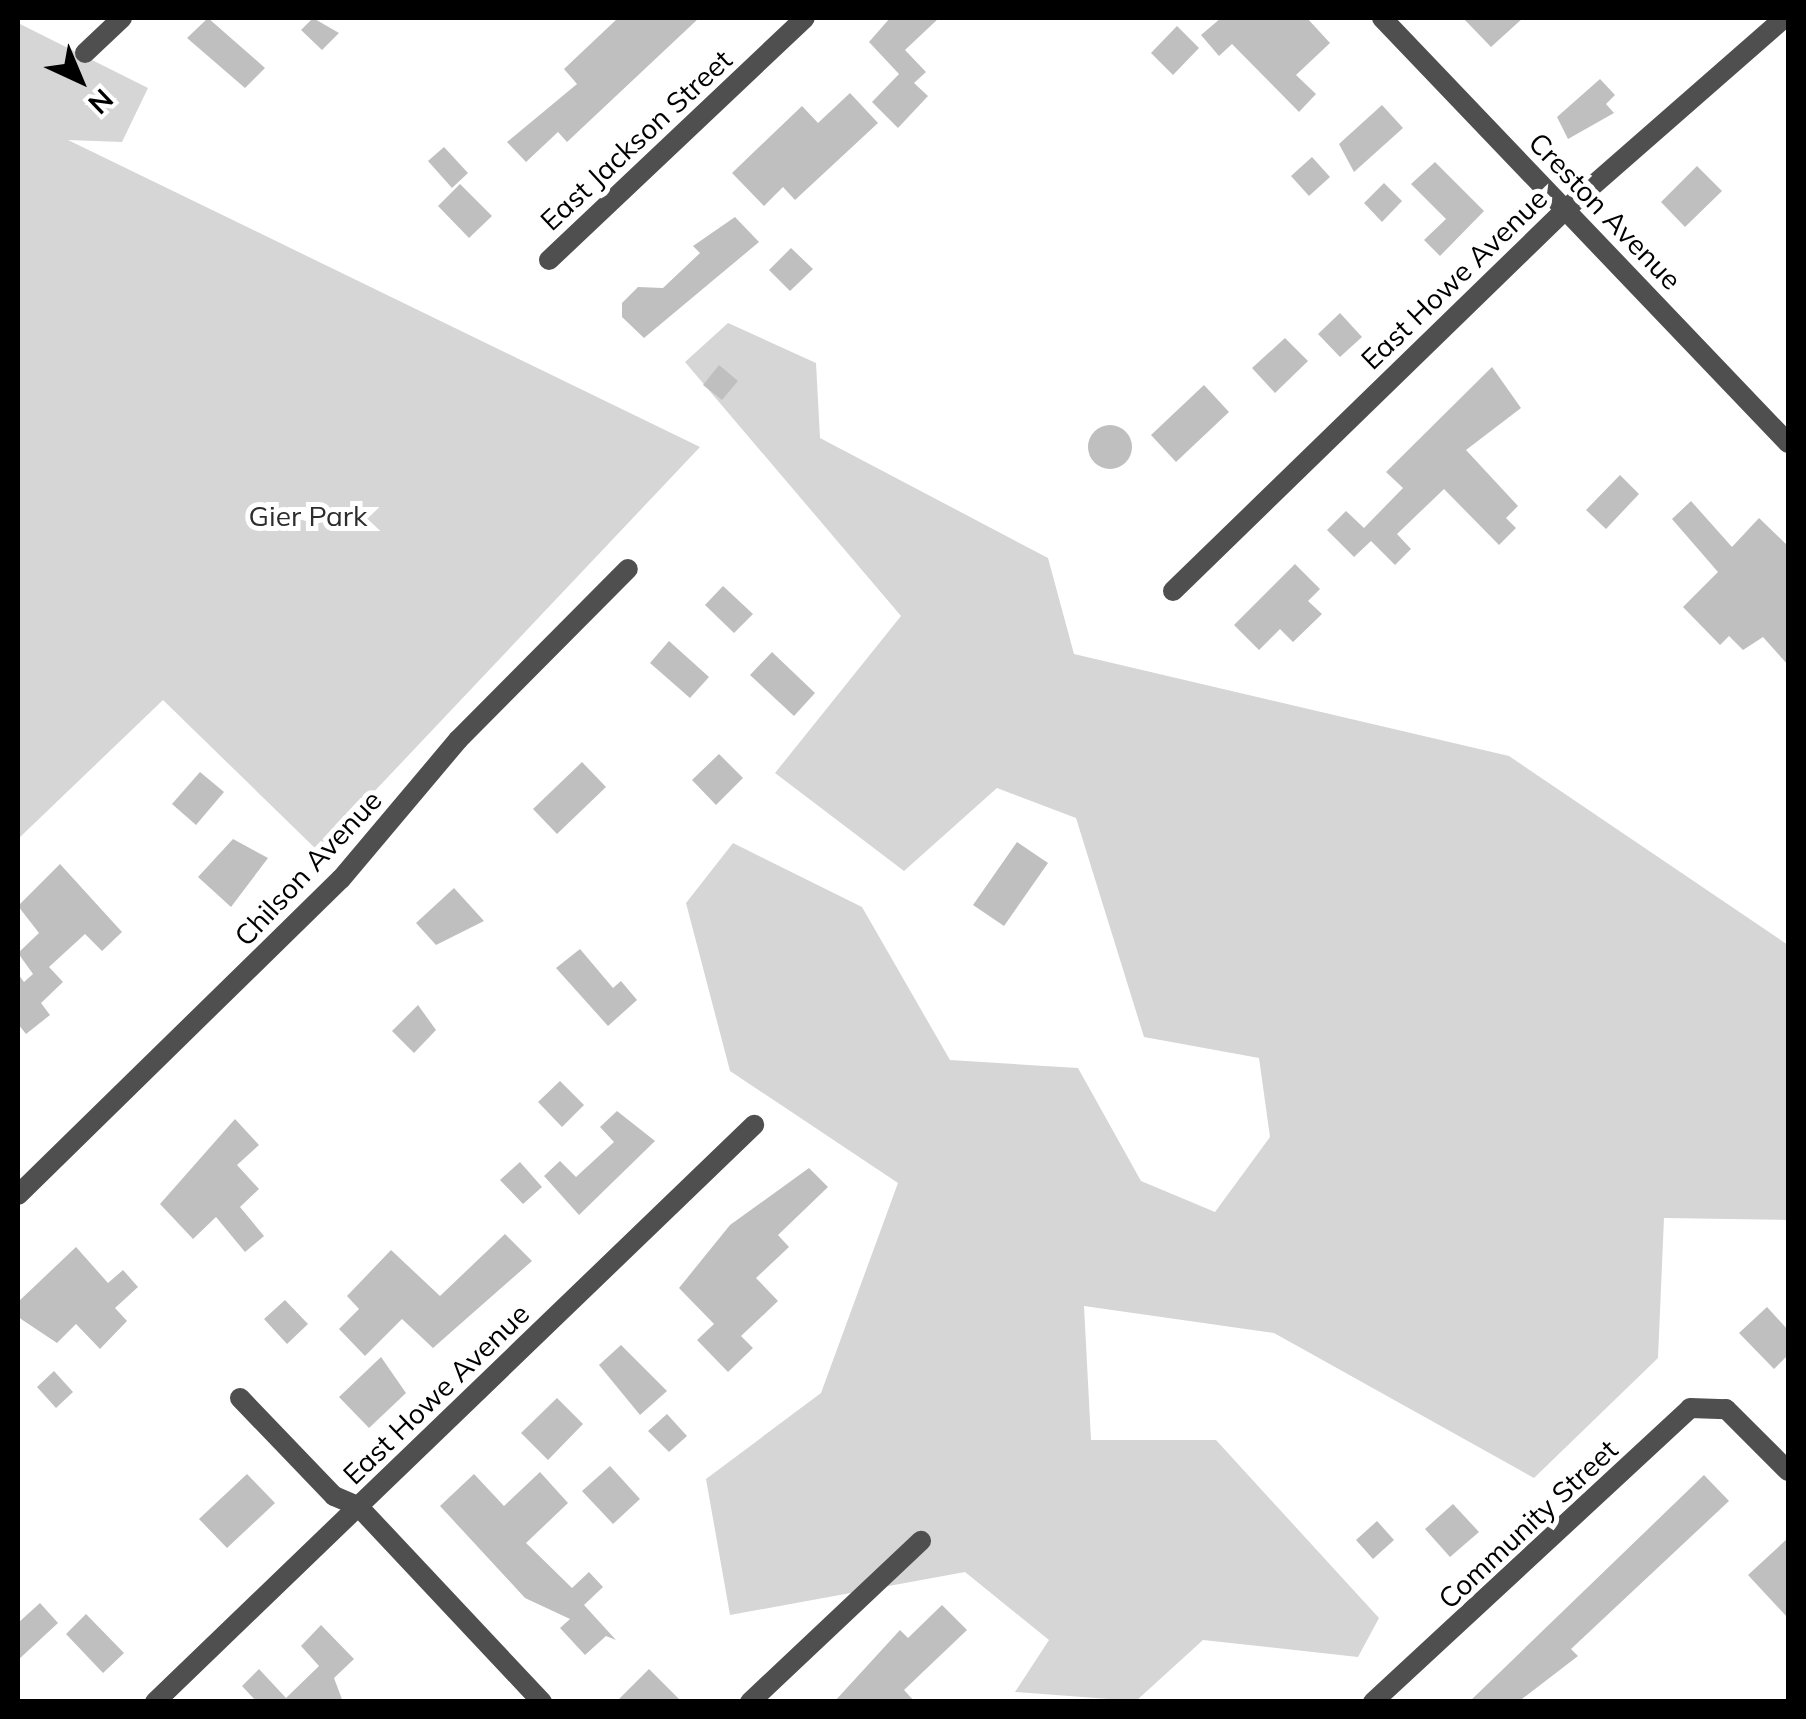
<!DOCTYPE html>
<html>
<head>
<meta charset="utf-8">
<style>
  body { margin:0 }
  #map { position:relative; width:1806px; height:1719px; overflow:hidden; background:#fff; font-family:Mulish,sans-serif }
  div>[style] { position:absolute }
  .green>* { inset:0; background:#d6d6d6 }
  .building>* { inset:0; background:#bfbfbf }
  .round { border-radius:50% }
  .street>* { height:20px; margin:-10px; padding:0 10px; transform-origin:10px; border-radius:10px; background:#4f4f4f }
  span { translate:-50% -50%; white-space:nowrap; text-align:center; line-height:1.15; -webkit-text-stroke:10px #fff; paint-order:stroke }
  .street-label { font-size:28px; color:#000 }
  .park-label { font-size:28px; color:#2d2d2d }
  .frame { position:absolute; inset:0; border:20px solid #000; pointer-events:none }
  .north { position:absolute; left:30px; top:30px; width:100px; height:100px; -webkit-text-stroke:8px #fff; paint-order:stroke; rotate:136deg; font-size:28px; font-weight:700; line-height:40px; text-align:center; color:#000 }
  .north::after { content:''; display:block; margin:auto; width:35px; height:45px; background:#000; clip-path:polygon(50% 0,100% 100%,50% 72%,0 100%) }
</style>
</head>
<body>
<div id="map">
  <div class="green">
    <div style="clip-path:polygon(18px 23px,148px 88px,122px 142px,68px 140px,700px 447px,318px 851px,163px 700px,18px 839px)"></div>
    <div style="clip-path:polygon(728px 323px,816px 363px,820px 438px,1048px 558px,1074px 654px,1509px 756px,1788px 945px,1788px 1220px,1664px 1218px,1658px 1358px,1534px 1478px,1274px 1333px,1084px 1306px,1091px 1440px,1216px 1440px,1379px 1618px,1358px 1657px,1203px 1640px,1136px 1701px,1015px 1692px,1049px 1640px,965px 1572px,730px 1615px,706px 1479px,821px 1393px,898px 1183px,730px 1071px,686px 903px,733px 843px,862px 907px,950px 1060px,1078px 1068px,1141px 1181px,1215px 1212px,1270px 1137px,1259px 1058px,1144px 1037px,1076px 818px,997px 788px,904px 871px,775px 773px,901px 616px,685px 362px)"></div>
  </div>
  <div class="building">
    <div style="clip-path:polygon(208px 18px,265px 68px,245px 88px,187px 38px)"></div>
    <div style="clip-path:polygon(313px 18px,339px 33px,322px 50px,301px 30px)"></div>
    <div style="clip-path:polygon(618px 18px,699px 18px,567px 142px,558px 132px,526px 162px,507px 142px,577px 84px,564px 69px)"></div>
    <div style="clip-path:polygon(890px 18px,939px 18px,905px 50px,926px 72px,914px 83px,928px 96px,898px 128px,872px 102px,899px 74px,869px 42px)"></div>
    <div style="clip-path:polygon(1221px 18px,1307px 18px,1330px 43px,1296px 75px,1316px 94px,1299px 112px,1232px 44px,1219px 56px,1201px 35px)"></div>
    <div style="clip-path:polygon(1463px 18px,1523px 18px,1491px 47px)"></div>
    <div style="clip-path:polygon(1177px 26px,1199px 48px,1173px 75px,1151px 53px)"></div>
    <div style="clip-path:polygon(1600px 79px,1615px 95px,1606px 104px,1614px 113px,1568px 139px,1557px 117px)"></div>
    <div style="clip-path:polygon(850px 93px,878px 123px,795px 200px,783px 187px,764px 206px,732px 173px,802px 106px,818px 123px)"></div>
    <div style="clip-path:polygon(1382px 105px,1403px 128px,1354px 172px,1339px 144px)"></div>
    <div style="clip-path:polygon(444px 147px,468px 173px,452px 188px,428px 161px)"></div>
    <div style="clip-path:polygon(1312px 157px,1330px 177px,1309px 196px,1291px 176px)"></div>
    <div style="clip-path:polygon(1435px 162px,1484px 211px,1440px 256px,1424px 240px,1446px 219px,1411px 184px)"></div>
    <div style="clip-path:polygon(1697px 166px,1722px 191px,1685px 227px,1661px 202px)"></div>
    <div style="clip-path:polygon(1384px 183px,1402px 201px,1382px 222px,1364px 203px)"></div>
    <div style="clip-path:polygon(460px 184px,492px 216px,469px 238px,438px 206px)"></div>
    <div style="clip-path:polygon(735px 217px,759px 242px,644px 338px,622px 317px,622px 303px,638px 287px,663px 288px,700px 253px,693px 246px)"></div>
    <div style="clip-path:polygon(791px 248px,813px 269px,790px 291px,769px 270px)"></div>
    <div style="clip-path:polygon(1340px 313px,1362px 337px,1340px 357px,1318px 334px)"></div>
    <div style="clip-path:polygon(1285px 338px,1308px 361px,1275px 393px,1252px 368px)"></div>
    <div style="clip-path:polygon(719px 365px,738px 381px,722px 400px,703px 385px)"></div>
    <div style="clip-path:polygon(1492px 367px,1521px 408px,1466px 450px,1518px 506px,1506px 518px,1516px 528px,1499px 545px,1444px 489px,1397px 534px,1411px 549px,1395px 565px,1371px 541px,1354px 557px,1327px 530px,1346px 511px,1364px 528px,1403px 488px,1386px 472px)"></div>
    <div style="clip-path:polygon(1204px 385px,1229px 412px,1176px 462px,1151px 435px)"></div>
    <div class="round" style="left:1088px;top:425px;width:44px;height:44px"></div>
    <div style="clip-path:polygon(1620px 475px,1639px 494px,1606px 529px,1586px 510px)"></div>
    <div style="clip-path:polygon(1691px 501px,1732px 547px,1759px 518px,1788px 546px,1788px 665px,1763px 637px,1743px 650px,1729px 636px,1720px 645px,1683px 607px,1718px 572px,1672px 519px)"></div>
    <div style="clip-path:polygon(1295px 564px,1320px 589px,1308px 601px,1322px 614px,1293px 642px,1280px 629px,1259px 650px,1234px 625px)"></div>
    <div style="clip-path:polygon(723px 586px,753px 614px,734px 633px,705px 605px)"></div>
    <div style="clip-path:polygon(669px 641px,709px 677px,690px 698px,650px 663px)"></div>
    <div style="clip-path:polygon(772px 652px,815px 693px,794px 716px,750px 675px)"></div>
    <div style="clip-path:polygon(719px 754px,743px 778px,716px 805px,692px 780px)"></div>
    <div style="clip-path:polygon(582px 762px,606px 787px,557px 834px,533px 809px)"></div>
    <div style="clip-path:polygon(200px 772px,224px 792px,196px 825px,172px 804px)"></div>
    <div style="clip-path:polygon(233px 839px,268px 858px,231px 907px,198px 877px)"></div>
    <div style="clip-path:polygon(1017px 842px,1048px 863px,1004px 926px,973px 905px)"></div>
    <div style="clip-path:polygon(60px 864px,122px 932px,102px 951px,85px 934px,49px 967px,63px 982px,41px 1003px,50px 1015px,26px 1034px,18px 1024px,18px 974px,24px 982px,33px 974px,18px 953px,39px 933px,18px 906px)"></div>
    <div style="clip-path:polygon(454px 888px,484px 921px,436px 945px,416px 923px)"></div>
    <div style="clip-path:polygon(580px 949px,613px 988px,621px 981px,637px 1000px,608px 1026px,556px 968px)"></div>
    <div style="clip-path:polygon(418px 1005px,436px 1030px,414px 1053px,392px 1031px)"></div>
    <div style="clip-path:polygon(560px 1081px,584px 1105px,562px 1127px,538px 1102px)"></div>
    <div style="clip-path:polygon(617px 1111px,655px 1141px,579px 1215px,544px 1176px,560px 1161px,576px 1177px,614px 1142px,600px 1127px)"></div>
    <div style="clip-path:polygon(235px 1119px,259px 1145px,237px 1165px,259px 1189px,240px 1207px,264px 1236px,245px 1252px,216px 1217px,193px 1239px,160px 1204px)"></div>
    <div style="clip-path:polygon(520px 1162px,542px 1187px,523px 1204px,500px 1180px)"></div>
    <div style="clip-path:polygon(809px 1168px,828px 1187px,778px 1235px,789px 1247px,756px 1278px,778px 1301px,741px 1336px,753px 1348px,728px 1372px,697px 1340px,714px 1324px,679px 1288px,730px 1225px)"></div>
    <div style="clip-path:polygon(505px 1234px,532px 1261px,433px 1348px,402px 1319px,365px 1356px,339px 1329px,359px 1309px,347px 1296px,391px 1250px,440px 1296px)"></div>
    <div style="clip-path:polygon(76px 1247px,108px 1283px,123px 1270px,138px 1287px,115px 1308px,127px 1321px,100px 1349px,76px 1324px,57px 1343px,18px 1317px,18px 1302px)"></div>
    <div style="clip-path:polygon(285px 1300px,308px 1324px,287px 1344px,264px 1319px)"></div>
    <div style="clip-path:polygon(1767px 1307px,1788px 1330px,1788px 1355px,1774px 1369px,1739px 1333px)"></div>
    <div style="clip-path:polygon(621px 1345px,667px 1391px,640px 1415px,599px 1365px)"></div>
    <div style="clip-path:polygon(381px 1357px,406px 1393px,369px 1428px,339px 1397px)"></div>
    <div style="clip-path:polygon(54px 1371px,73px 1392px,56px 1408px,37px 1387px)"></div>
    <div style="clip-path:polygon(557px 1398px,583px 1424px,548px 1460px,521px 1433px)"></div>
    <div style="clip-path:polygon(667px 1414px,687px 1436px,669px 1452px,648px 1431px)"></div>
    <div style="clip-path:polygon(610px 1466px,640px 1499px,613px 1524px,582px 1491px)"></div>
    <div style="clip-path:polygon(540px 1472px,568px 1503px,526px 1543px,572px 1588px,589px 1572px,603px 1587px,584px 1605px,616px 1640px,606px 1636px,585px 1655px,560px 1628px,570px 1619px,525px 1598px,440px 1506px,474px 1474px,504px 1506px)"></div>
    <div style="clip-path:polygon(247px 1474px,275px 1503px,227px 1548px,199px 1519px)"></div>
    <div style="clip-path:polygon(1704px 1475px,1729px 1501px,1571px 1649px,1578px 1656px,1518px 1702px,1469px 1702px)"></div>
    <div style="clip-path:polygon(1453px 1504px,1479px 1532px,1450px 1557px,1425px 1529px)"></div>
    <div style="clip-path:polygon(1377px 1521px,1394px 1540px,1373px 1559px,1356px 1540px)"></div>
    <div style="clip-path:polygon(1788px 1538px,1788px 1618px,1748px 1575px)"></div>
    <div style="clip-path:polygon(40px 1603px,58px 1623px,18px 1660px,18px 1623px)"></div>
    <div style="clip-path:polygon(942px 1605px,967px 1630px,904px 1690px,915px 1702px,834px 1702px,900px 1630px,908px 1638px)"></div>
    <div style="clip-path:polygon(86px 1614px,124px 1653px,103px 1673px,66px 1634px)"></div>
    <div style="clip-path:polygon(321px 1625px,354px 1659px,334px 1678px,343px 1702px,257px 1702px,242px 1686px,259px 1669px,286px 1698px,319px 1666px,301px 1646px)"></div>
    <div style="clip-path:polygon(649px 1669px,682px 1702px,616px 1702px)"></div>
  </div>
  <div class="street">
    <div style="left:1382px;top:18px;width:588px;rotate:46.31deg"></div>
    <div style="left:85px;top:53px;width:51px;rotate:-43.4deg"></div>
    <div style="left:549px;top:260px;width:352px;rotate:-43.4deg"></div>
    <div style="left:1173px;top:591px;width:548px;rotate:-44.19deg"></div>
    <div style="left:1566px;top:209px;width:290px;rotate:-41.2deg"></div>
    <div style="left:18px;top:1195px;width:452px;rotate:-44.4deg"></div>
    <div style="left:341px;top:879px;width:182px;rotate:-49.9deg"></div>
    <div style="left:458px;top:740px;width:241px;rotate:-45.2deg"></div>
    <div style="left:240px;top:1398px;width:136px;rotate:46.2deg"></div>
    <div style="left:334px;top:1496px;width:26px;rotate:23deg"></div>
    <div style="left:358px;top:1506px;width:269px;rotate:46.8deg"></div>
    <div style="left:155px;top:1702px;width:832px;rotate:-43.93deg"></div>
    <div style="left:750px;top:1702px;width:235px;rotate:-43.3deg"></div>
    <div style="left:1373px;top:1702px;width:432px;rotate:-42.8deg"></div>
    <div style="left:1690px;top:1408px;width:36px;rotate:2deg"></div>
    <div style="left:1726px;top:1409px;width:88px;rotate:45deg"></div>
  </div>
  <div class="street-label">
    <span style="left:636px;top:140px;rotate:-43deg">East Jackson Street</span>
    <span style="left:1605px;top:211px;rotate:46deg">Creston Avenue</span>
    <span style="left:1454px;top:279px;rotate:-44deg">East Howe Avenue</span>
    <span style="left:308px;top:868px;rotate:-47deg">Chilson Avenue</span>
    <span style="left:436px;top:1394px;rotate:-44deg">East Howe Avenue</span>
    <span style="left:1528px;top:1524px;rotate:-43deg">Community Street</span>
  </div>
  <div class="park-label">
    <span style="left:308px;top:516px">Gier Park</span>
  </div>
  <div class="frame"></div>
  <div class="north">N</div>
</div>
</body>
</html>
